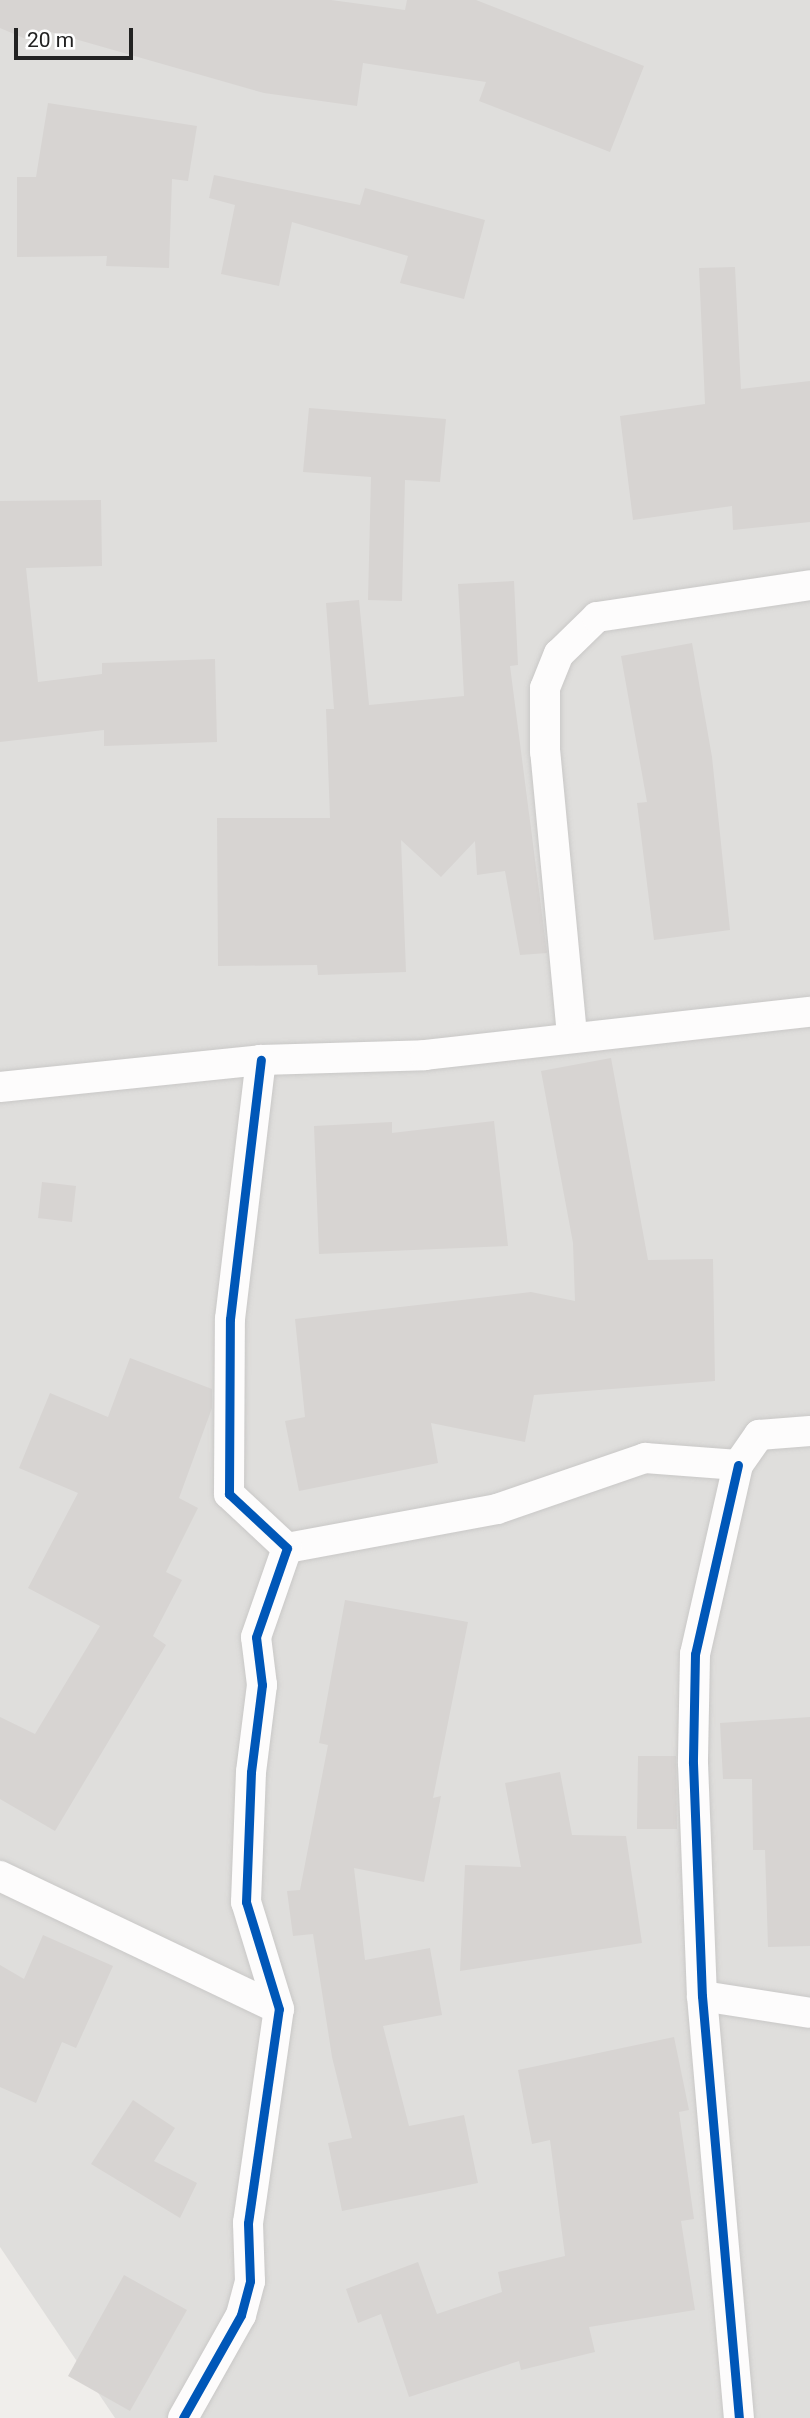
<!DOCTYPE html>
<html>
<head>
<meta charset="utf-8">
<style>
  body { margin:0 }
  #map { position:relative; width:810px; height:2418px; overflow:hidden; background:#f0eeeb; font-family:Roboto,sans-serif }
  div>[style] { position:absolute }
  .residential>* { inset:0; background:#dfdedc }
  .building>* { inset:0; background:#d7d4d2 }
  .roads { filter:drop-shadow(0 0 2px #c9c8c7) drop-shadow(0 0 2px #c9c8c7) }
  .street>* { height:30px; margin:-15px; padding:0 15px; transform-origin:15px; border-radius:15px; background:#fdfcfc }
  .cycleway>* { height:9px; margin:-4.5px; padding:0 4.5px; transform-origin:4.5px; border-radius:4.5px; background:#0057b8 }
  span { translate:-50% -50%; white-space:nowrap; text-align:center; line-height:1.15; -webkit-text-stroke:6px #fff; paint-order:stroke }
  .scale { position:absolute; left:14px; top:28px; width:119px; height:32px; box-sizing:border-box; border:4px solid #222; border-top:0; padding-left:9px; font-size:21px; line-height:24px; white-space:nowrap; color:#222; -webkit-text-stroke:5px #fff; paint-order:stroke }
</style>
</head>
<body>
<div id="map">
  <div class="residential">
    <div style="clip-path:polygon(0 0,810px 0,810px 2418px,115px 2418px,0 2247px)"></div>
  </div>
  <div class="building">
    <div style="clip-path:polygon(0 0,331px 0,405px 10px,407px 0,476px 0,644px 66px,610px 152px,479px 101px,486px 82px,363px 63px,357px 106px,264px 93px,47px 31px,40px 45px,0 28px)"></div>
    <div style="clip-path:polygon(48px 103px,197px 126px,188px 181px,172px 179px,169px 268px,106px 266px,107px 256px,17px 257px,17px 177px,36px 177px)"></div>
    <div style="clip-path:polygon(214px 175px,360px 205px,365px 188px,485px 220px,464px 299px,400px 283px,408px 256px,292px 222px,279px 286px,221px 274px,235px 205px,209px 198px)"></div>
    <div style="clip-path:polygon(735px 267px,741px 389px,810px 381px,810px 522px,733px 530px,732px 506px,633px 520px,620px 416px,705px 404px,699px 268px)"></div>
    <div style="clip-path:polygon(309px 408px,446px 419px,440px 482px,405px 480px,402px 601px,368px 600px,371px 477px,303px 472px)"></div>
    <div style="clip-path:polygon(101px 500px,102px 566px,26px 568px,38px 682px,102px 674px,102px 663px,215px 659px,217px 742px,104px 746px,104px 730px,0 742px,0 501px)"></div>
    <div style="clip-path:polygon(514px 581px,518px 665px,510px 666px,547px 953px,520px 955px,505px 871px,477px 875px,475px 841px,441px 877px,401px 840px,406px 972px,318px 975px,317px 965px,218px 966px,217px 818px,330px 818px,326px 709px,334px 709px,326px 603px,359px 600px,369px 705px,464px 696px,458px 584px)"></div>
    <div style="clip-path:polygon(692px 643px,712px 757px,730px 930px,654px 940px,637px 803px,647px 802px,621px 656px)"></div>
    <div style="clip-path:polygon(611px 1058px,648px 1260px,713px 1259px,715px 1381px,534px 1395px,525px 1442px,431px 1423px,438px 1463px,299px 1491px,285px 1421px,305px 1417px,295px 1319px,531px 1292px,575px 1301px,573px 1243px,541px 1071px)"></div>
    <div style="clip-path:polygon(494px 1121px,508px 1246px,319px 1254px,314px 1126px,392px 1122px,392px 1133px)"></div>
    <div style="clip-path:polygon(42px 1182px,76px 1186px,72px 1222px,38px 1218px)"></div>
    <div style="clip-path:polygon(130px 1358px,212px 1389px,212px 1408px,179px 1498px,198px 1508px,166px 1572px,182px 1580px,153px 1636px,166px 1645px,55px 1831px,0 1799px,0 1717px,35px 1734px,100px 1626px,28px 1588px,78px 1493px,19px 1468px,50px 1393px,108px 1417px)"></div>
    <div style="clip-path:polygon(345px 1600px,468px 1622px,433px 1798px,441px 1796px,424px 1882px,354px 1868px,365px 1960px,430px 1948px,442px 2015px,383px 2026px,409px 2126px,464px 2115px,478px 2183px,342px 2211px,328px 2143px,352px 2138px,332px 2057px,313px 1934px,293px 1936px,287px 1891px,300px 1890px,328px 1745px,319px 1743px)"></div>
    <div style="clip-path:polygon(810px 1717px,810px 1946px,768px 1947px,765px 1850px,753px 1850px,752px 1779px,723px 1779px,720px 1723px)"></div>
    <div style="clip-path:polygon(638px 1756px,676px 1756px,677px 1829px,637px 1829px)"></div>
    <div style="clip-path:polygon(560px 1772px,572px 1835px,626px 1836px,642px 1943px,460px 1971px,465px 1865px,521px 1867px,505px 1783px)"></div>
    <div style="clip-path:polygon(43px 1935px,113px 1966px,76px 2048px,62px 2042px,36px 2103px,0 2087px,0 1965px,24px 1979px)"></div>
    <div style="clip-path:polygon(674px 2037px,689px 2110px,679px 2112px,694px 2219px,681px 2221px,695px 2310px,589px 2327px,595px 2352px,521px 2370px,519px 2361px,409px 2397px,381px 2314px,358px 2323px,346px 2289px,418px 2262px,437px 2314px,502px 2292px,498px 2272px,565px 2256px,550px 2140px,532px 2144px,518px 2070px)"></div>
    <div style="clip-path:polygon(133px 2100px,175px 2128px,154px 2161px,197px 2183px,180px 2218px,91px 2164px)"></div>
    <div style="clip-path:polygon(124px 2275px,187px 2310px,130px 2411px,68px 2376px)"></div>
  </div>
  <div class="roads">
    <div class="street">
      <div style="left:572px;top:1035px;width:284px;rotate:-95.4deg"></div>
      <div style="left:545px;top:752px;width:64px;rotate:-90deg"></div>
      <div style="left:545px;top:688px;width:37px;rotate:-68deg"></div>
      <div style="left:559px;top:654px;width:53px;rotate:-44.2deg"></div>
      <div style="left:597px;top:617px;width:215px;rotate:-8.5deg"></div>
      <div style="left:0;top:1087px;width:262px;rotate:-5.9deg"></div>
      <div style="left:261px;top:1060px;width:164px;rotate:-1.7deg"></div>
      <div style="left:425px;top:1055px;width:387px;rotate:-6.4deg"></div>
      <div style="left:738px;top:1465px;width:194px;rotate:102.8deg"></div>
      <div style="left:695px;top:1654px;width:109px;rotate:91.1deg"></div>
      <div style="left:693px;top:1763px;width:233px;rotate:87.8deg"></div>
      <div style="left:702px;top:1996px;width:424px;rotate:85deg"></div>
      <div style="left:287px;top:1548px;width:214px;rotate:-10.5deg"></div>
      <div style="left:497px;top:1509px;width:157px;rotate:-19deg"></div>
      <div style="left:645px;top:1458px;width:93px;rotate:4.3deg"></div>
      <div style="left:738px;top:1465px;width:37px;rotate:-55deg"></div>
      <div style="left:759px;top:1435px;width:51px;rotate:-4.5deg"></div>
      <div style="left:0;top:1876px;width:309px;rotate:25.5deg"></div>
      <div style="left:702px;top:1996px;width:109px;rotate:8.9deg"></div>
      <div style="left:183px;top:2418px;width:118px;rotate:-60.6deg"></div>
      <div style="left:241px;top:2315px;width:35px;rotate:-75deg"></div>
      <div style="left:250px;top:2281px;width:58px;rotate:-92deg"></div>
      <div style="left:248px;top:2223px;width:216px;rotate:-81.8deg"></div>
      <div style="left:279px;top:2009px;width:112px;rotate:-107.1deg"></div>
      <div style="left:246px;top:1902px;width:130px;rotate:-87.8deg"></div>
      <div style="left:251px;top:1772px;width:88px;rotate:-82.8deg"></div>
      <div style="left:262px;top:1685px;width:48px;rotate:-97.1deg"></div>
      <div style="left:256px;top:1637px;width:94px;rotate:-70.8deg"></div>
      <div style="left:287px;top:1548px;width:79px;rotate:-137deg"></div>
      <div style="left:229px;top:1494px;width:175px;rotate:-89.7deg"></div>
      <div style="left:230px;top:1319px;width:261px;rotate:-83.2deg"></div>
    </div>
  </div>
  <div class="cycleway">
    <div style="left:738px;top:1465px;width:194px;rotate:102.8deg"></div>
    <div style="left:695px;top:1654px;width:109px;rotate:91.1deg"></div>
    <div style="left:693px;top:1763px;width:233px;rotate:87.8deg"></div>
    <div style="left:702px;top:1996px;width:424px;rotate:85deg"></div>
    <div style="left:183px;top:2418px;width:118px;rotate:-60.6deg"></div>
    <div style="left:241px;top:2315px;width:35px;rotate:-75deg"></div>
    <div style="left:250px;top:2281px;width:58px;rotate:-92deg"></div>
    <div style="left:248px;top:2223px;width:216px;rotate:-81.8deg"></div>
    <div style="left:279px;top:2009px;width:112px;rotate:-107.1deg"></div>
    <div style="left:246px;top:1902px;width:130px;rotate:-87.8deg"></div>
    <div style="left:251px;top:1772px;width:88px;rotate:-82.8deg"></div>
    <div style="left:262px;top:1685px;width:48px;rotate:-97.1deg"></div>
    <div style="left:256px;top:1637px;width:94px;rotate:-70.8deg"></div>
    <div style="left:287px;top:1548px;width:79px;rotate:-137deg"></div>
    <div style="left:229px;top:1494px;width:175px;rotate:-89.7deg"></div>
    <div style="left:230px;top:1319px;width:261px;rotate:-83.2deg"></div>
  </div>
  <div class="scale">20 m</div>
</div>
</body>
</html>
